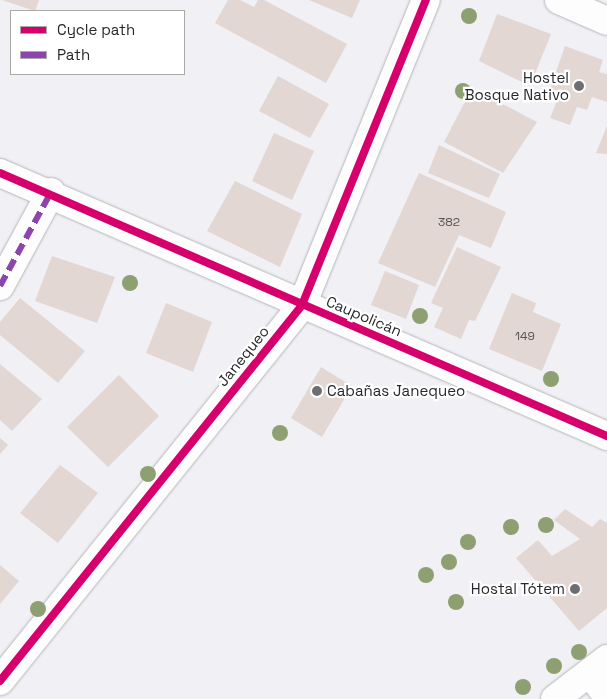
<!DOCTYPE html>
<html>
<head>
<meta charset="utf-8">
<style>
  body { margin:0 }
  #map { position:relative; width:607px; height:699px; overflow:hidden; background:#f0f0f5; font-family:"Space Grotesk",sans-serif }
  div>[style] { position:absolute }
  .building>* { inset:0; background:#e2d7d2 }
  .roads { filter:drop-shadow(0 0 1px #b5b6ba) drop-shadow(0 0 1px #b5b6ba) }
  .minor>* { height:28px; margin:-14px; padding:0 14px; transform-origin:14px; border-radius:14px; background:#fdfdfe }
  .quiet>* { height:6px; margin-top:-3px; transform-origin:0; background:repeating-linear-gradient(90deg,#8e44ad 0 12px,transparent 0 18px) }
  .cycleway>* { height:8px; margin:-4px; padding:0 4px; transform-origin:4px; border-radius:4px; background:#d6006c }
  .trees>* { width:16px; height:16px; margin:-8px; border-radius:50%; background:#8e9f71 }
  .dots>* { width:14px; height:14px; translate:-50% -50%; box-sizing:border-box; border:2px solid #fff; border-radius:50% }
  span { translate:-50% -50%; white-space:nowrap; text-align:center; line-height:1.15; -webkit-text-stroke:4.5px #fff; paint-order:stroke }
  .number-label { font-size:12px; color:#565455 }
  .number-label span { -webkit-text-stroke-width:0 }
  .poi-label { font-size:15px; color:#27282b }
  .right { translate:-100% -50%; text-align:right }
  .left { translate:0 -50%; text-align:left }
  .street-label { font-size:15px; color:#27282b }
  .legend { position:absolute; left:10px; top:10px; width:175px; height:65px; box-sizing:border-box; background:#fff; border:1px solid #a9a9aa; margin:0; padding:6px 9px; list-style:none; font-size:15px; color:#27282b }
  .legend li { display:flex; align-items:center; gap:10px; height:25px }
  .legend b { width:25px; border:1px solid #a9a9aa }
</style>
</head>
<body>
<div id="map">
  <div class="building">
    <div style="clip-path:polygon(2px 0,39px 0,35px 11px)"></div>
    <div style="clip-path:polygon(228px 0,240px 0,254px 7px,258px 0,264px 0,347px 44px,326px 83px,215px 23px)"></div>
    <div style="clip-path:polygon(309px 0,360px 0,352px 18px)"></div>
    <div style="clip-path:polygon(497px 14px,551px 34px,530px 86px,479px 61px)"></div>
    <div style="clip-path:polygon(565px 46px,603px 60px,599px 72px,607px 74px,607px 102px,592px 97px,587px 110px,577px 107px,570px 125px,550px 118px,557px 101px,547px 98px)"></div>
    <div style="clip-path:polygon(278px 76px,329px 104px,310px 138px,259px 111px)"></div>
    <div style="clip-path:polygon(472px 88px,537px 122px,503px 173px,444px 142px)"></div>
    <div style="clip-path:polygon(607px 126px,607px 154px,596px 153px)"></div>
    <div style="clip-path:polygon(274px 133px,314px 151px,292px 200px,252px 181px)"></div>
    <div style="clip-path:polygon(439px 145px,500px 174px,489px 198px,428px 173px)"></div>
    <div style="clip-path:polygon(419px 173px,506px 212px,491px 248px,459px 235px,435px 287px,378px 263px)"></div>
    <div style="clip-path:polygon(235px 181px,302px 214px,280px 267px,207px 231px)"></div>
    <div style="clip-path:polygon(457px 247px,501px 267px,475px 321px,469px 320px,461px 339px,434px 327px,443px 308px,431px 303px)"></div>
    <div style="clip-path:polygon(52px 256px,115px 277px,97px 323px,35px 301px)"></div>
    <div style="clip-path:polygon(385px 271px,419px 285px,406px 319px,371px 305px)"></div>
    <div style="clip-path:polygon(512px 293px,536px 303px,533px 312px,561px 324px,542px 371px,489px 349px)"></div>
    <div style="clip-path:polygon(20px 298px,85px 351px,58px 383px,0 335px,0 322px)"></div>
    <div style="clip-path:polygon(166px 303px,212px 322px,193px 372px,146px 353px)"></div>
    <div style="clip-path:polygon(0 364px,42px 399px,12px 431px,0 420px)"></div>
    <div style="clip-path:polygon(321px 367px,352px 386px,322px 437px,291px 418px)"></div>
    <div style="clip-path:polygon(119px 375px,159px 416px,108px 467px,67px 427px)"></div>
    <div style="clip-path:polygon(0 438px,8px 445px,0 454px)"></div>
    <div style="clip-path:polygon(60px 465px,98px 493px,58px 543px,20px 513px)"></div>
    <div style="clip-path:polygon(565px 509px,592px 527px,600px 519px,607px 523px,607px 608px,579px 631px,516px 558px,538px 540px,552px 556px,580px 539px,554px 520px)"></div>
    <div style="clip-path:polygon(0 565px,19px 581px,0 604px)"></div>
  </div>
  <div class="roads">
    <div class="minor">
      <div style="left:559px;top:0;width:52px;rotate:23.6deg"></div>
      <div style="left:0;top:173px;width:662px;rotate:23.43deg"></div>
      <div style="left:0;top:286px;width:107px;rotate:-61.5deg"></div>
      <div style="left:591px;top:674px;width:27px;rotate:54deg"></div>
      <div style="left:0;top:681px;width:482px;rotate:-51.2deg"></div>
      <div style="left:302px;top:305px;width:329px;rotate:-67.9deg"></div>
      <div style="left:555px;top:699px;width:66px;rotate:-37.6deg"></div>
    </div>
  </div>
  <div class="quiet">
    <div style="left:0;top:286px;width:107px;rotate:-61.5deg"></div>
  </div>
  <div class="cycleway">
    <div style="left:0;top:173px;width:662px;rotate:23.43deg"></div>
    <div style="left:0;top:681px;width:482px;rotate:-51.2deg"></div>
    <div style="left:302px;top:305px;width:329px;rotate:-67.9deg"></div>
  </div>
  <div class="trees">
    <div style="left:469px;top:16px"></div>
    <div style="left:463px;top:91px"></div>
    <div style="left:130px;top:283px"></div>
    <div style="left:420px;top:316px"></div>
    <div style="left:551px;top:379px"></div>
    <div style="left:280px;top:433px"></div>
    <div style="left:148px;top:474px"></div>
    <div style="left:546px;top:525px"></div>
    <div style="left:511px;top:527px"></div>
    <div style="left:468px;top:542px"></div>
    <div style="left:449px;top:562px"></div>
    <div style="left:426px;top:575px"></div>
    <div style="left:456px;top:602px"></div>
    <div style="left:38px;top:609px"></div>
    <div style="left:579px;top:652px"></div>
    <div style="left:554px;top:666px"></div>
    <div style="left:523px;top:687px"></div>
  </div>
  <div class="dots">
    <div style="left:579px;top:86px;background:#6d6e72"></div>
    <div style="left:317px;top:391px;background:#6d6e72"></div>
    <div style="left:575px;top:589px;background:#6d6e72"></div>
  </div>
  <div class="number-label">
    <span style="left:449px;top:223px">382</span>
    <span style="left:525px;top:337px">149</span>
  </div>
  <div class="poi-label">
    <span class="right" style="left:569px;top:86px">Hostel<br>Bosque Nativo</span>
    <span class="left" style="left:327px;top:391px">Cabañas Janequeo</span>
    <span class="right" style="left:565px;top:589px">Hostal Tótem</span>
  </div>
  <div class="street-label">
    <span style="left:364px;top:316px;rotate:23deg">Caupolicán</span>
    <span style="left:243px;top:356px;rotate:-51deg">Janequeo</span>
  </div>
  <ul class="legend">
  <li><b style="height:6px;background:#d6006c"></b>Cycle path</li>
  <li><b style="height:6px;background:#8e44ad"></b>Path</li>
  </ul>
</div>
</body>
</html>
